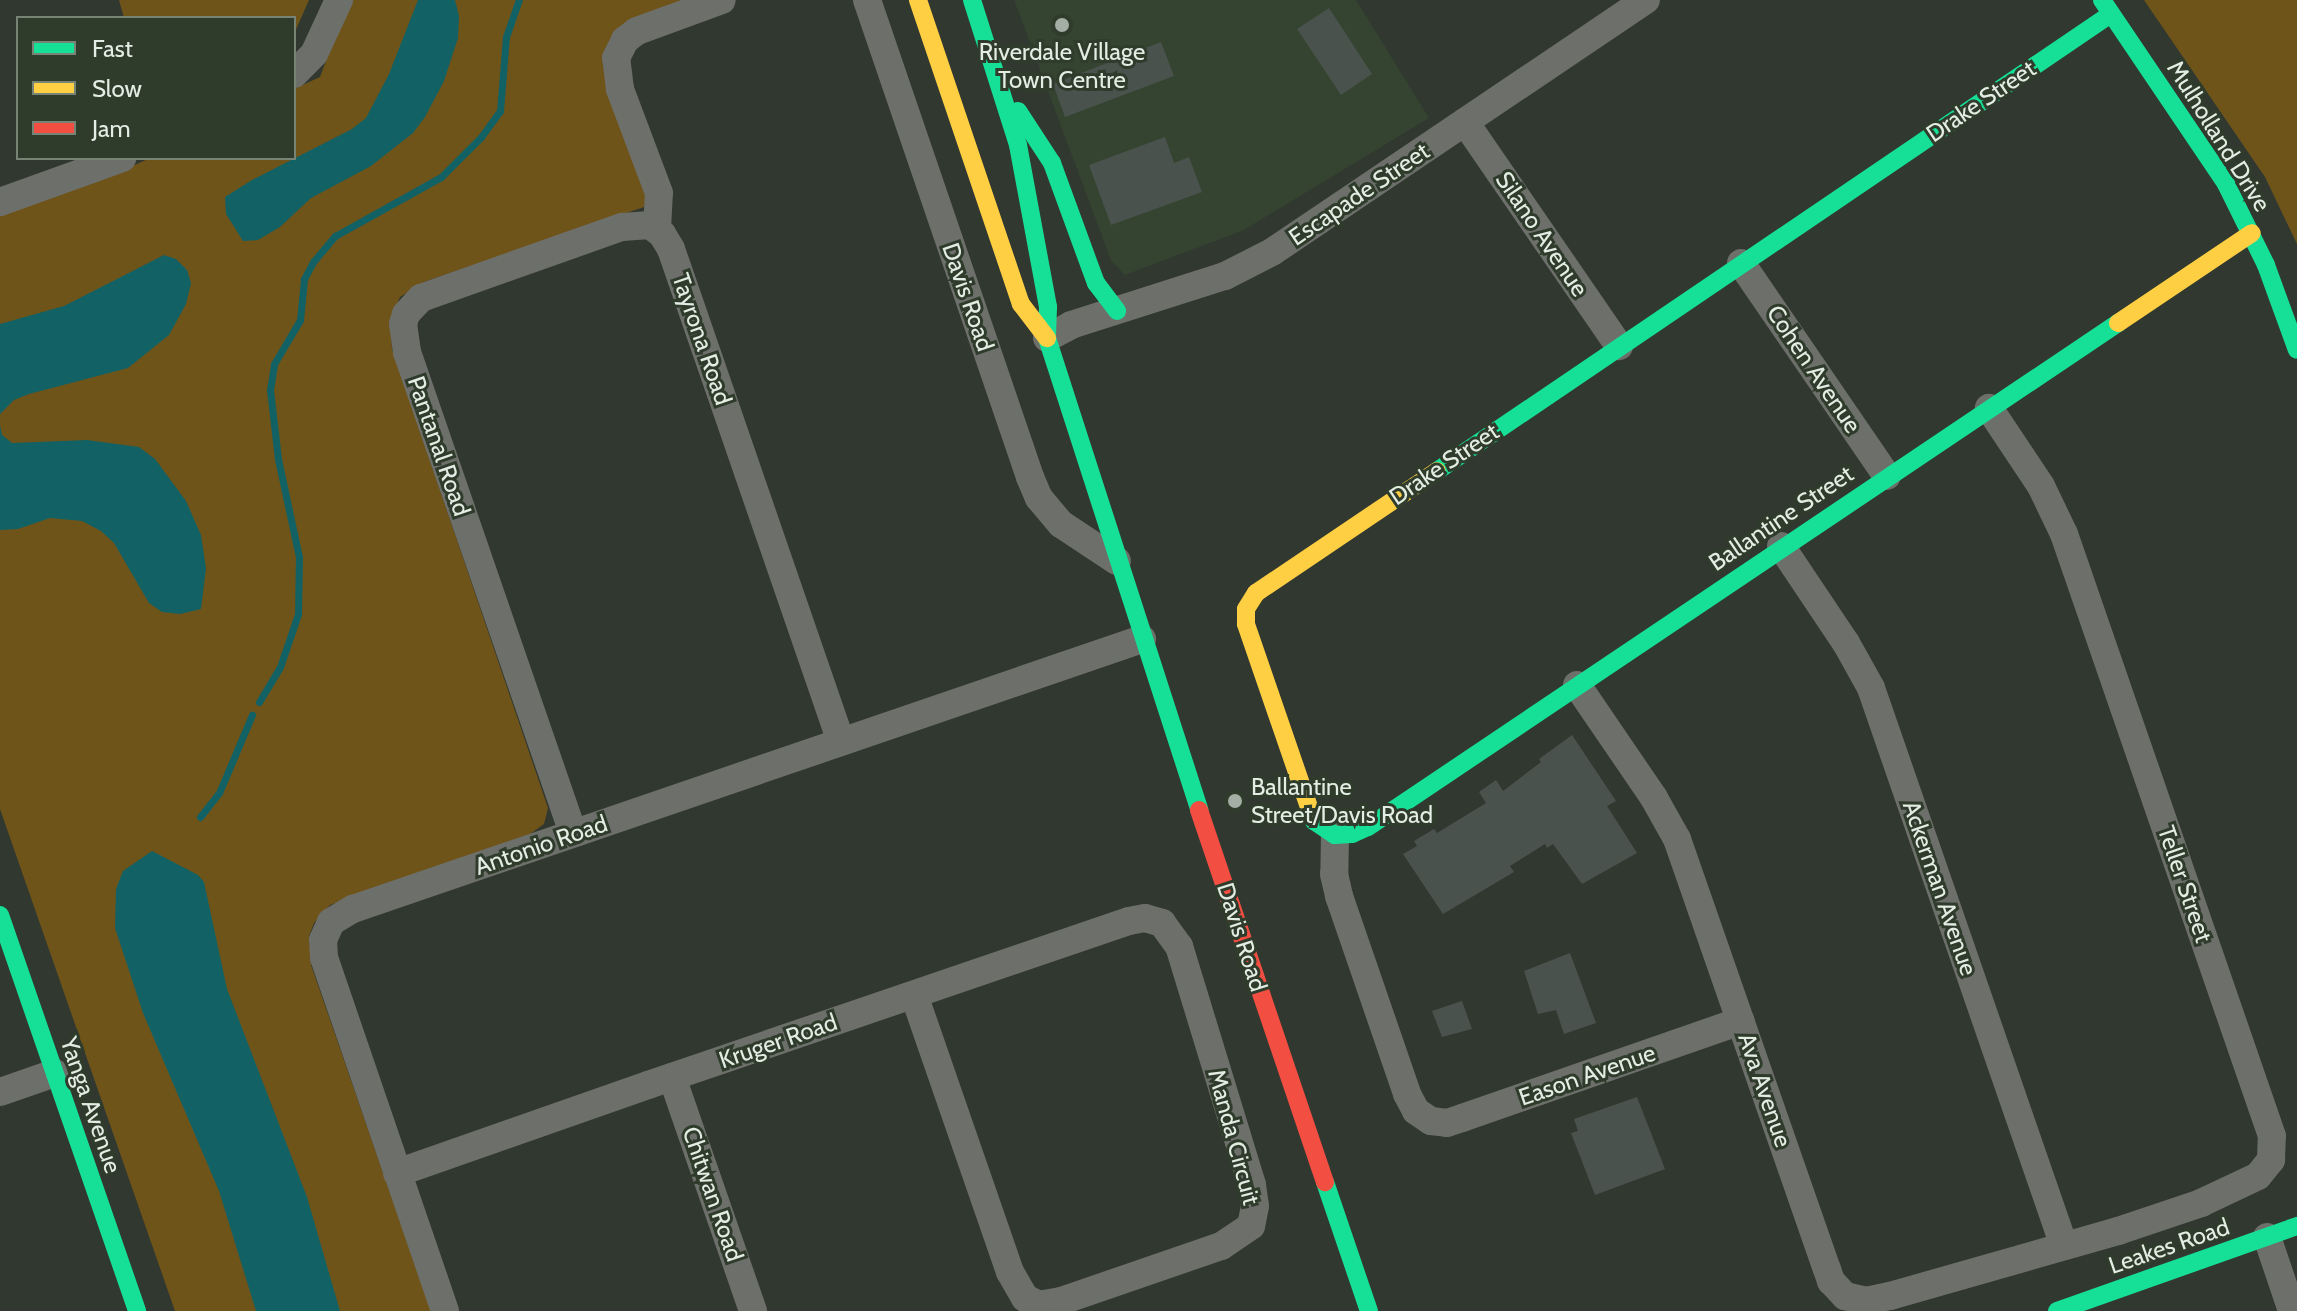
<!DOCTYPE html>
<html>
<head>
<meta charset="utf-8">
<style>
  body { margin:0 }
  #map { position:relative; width:2297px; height:1311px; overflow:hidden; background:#313830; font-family:Cabin,sans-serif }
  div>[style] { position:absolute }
  .built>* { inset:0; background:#344430 }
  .green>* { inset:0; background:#6f541a }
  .water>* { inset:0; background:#126165 }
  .stream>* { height:7px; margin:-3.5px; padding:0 3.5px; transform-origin:3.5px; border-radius:3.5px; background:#126165 }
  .building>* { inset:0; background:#4a524d }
  .street>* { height:28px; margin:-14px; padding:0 14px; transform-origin:14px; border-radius:14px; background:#6d6f6b }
  .fast>* { height:18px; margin:-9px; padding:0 9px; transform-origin:9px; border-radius:9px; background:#16e098 }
  .slow>* { height:18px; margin:-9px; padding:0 9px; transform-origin:9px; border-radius:9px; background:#ffcf43 }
  .jam>* { height:18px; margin:-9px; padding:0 9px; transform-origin:9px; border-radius:9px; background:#f24e42 }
  .dots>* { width:22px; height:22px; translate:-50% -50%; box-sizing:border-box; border:4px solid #2f3c2c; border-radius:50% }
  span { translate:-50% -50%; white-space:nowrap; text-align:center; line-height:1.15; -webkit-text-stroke:6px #2f3c2c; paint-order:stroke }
  .poi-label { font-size:24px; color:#e4ede3 }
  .left { translate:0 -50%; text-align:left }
  .street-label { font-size:24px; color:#e4ede3 }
  .legend { position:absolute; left:16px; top:16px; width:280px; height:144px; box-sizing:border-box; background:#2f3c2c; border:2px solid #778375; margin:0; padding:10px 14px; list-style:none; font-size:24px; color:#e4ede3 }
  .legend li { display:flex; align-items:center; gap:16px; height:40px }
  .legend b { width:40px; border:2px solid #778375 }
</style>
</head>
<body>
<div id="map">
  <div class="built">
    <div style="clip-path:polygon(1014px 0,1356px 0,1429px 118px,1244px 230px,1125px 275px,1111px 260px)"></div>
  </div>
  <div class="green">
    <div style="clip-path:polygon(119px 0,309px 0,294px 34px,294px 18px,124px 18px)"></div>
    <div style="clip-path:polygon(349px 0,692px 0,618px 31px,650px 185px,644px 207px,424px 282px,400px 297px,390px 320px,392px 349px,548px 808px,544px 824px,530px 834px,330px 905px,314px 923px,309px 936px,311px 965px,431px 1311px,175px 1311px,0 809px,0 215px,109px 177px,150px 158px,294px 158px,294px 89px,320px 77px)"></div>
    <div style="clip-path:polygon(2144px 0,2297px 0,2297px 244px,2265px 177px)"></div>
  </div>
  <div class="water">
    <div style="clip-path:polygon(418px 0,455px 0,459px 16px,458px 38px,444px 81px,425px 117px,413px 133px,371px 166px,311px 198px,280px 227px,258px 240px,243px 241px,226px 214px,225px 197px,252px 180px,352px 129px,366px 118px,389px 74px)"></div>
    <div style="clip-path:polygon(164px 255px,176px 259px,187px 270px,191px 283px,186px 304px,169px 335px,128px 368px,29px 394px,14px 400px,0 414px,0 324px,64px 306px)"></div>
    <div style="clip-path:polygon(0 425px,2px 435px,12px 443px,87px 440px,139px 447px,155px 459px,186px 501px,201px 535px,206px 568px,201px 609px,180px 614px,162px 612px,149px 603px,114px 543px,101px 531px,82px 521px,50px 518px,18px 529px,0 530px)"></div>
    <div style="clip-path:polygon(152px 851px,198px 875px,204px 882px,227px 989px,307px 1197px,340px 1311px,256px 1311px,219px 1191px,143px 1013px,115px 928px,116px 889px,123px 871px)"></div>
  </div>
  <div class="stream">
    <div style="left:259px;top:702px;width:41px;rotate:-59deg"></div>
    <div style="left:280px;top:667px;width:56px;rotate:-71.2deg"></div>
    <div style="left:298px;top:614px;width:57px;rotate:-89deg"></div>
    <div style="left:299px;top:557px;width:100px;rotate:-102.1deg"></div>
    <div style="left:278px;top:459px;width:69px;rotate:-96.6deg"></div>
    <div style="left:270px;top:390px;width:26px;rotate:-81deg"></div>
    <div style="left:274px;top:364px;width:51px;rotate:-59.4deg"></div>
    <div style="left:300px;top:320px;width:41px;rotate:-84.4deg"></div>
    <div style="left:304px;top:279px;width:19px;rotate:-62deg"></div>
    <div style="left:313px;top:262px;width:34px;rotate:-50deg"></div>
    <div style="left:335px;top:236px;width:121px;rotate:-29.1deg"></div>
    <div style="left:441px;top:177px;width:57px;rotate:-45deg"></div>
    <div style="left:481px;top:137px;width:32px;rotate:-54deg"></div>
    <div style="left:500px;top:111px;width:74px;rotate:-85.4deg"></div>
    <div style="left:506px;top:37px;width:39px;rotate:-71deg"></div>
    <div style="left:200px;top:817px;width:31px;rotate:-52deg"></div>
    <div style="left:219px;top:793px;width:85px;rotate:-67.1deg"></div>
  </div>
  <div class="building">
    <div style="clip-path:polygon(1329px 8px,1372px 74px,1341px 95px,1297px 29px)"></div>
    <div style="clip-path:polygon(1161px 42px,1174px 76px,1065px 117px,1053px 84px)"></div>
    <div style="clip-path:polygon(1165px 137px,1174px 163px,1189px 157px,1202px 192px,1111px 225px,1089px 165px)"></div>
    <div style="clip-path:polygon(1572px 735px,1616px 801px,1607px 806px,1637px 853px,1582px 884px,1553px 844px,1547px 848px,1545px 844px,1510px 866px,1514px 872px,1443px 914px,1403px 854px,1417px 846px,1414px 841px,1434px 829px,1437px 833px,1486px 803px,1479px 792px,1496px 780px,1503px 791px,1541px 762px,1539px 759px)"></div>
    <div style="clip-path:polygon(1570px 953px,1596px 1023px,1564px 1034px,1556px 1010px,1538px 1014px,1524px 971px)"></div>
    <div style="clip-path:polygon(1462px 1001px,1472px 1029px,1442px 1037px,1432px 1011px)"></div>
    <div style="clip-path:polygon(1637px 1097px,1665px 1169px,1595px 1195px,1571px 1133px,1578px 1131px,1574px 1119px)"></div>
  </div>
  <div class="street">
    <div style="left:867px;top:0;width:504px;rotate:71.13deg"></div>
    <div style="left:1030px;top:477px;width:23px;rotate:67deg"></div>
    <div style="left:1039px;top:498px;width:34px;rotate:50deg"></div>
    <div style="left:1061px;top:524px;width:67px;rotate:33.5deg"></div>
    <div style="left:294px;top:74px;width:28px;rotate:-45deg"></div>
    <div style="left:314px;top:54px;width:60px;rotate:-65.2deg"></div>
    <div style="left:1465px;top:122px;width:272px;rotate:55.5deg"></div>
    <div style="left:0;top:202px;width:130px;rotate:-19.8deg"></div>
    <div style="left:657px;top:229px;width:36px;rotate:-87deg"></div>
    <div style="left:659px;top:193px;width:111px;rotate:-110.6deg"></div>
    <div style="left:620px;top:89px;width:31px;rotate:-97deg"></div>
    <div style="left:616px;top:58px;width:20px;rotate:-63deg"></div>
    <div style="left:625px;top:40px;width:15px;rotate:-37deg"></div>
    <div style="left:637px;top:31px;width:90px;rotate:-20deg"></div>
    <div style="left:1741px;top:263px;width:258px;rotate:55.6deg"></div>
    <div style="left:1047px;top:338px;width:27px;rotate:-28deg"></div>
    <div style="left:1071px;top:325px;width:162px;rotate:-17.7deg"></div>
    <div style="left:1225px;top:276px;width:53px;rotate:-27.1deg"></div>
    <div style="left:1272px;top:252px;width:451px;rotate:-34deg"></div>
    <div style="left:1781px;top:546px;width:117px;rotate:56.2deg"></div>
    <div style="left:1846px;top:643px;width:51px;rotate:60.9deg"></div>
    <div style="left:1871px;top:688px;width:590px;rotate:70.92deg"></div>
    <div style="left:1577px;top:685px;width:137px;rotate:55.7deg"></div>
    <div style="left:1654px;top:798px;width:47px;rotate:60.7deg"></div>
    <div style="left:1677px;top:839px;width:455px;rotate:70.8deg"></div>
    <div style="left:1827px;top:1269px;width:13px;rotate:72deg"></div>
    <div style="left:1831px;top:1281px;width:21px;rotate:47deg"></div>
    <div style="left:1845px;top:1296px;width:22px;rotate:13deg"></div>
    <div style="left:1866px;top:1301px;width:25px;rotate:-12deg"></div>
    <div style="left:1890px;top:1296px;width:237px;rotate:-15.9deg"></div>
    <div style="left:2118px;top:1231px;width:88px;rotate:-18.6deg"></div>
    <div style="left:2201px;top:1203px;width:63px;rotate:-25.3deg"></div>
    <div style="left:2258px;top:1176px;width:21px;rotate:-51deg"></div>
    <div style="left:2271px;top:1160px;width:24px;rotate:-88deg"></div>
    <div style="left:2272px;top:1136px;width:637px;rotate:-109.06deg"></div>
    <div style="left:2064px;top:534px;width:53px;rotate:-115.6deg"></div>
    <div style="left:2041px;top:486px;width:94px;rotate:-123.7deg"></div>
    <div style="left:573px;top:833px;width:509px;rotate:-109.04deg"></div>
    <div style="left:407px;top:352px;width:28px;rotate:-98deg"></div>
    <div style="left:403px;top:324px;width:10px;rotate:-73deg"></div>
    <div style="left:406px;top:314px;width:22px;rotate:-47deg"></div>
    <div style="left:421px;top:298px;width:213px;rotate:-19.5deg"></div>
    <div style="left:622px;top:227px;width:28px;rotate:-4deg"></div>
    <div style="left:650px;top:225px;width:15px;rotate:37deg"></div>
    <div style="left:662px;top:234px;width:17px;rotate:59deg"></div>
    <div style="left:671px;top:249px;width:521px;rotate:70.97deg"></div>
    <div style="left:1335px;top:835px;width:39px;rotate:91deg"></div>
    <div style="left:1334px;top:874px;width:23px;rotate:77deg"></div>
    <div style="left:1339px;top:896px;width:209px;rotate:71deg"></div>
    <div style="left:1407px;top:1094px;width:19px;rotate:62deg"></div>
    <div style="left:1416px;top:1111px;width:18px;rotate:34deg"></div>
    <div style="left:1431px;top:1121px;width:16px;rotate:7deg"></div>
    <div style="left:1447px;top:1123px;width:16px;rotate:-18deg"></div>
    <div style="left:1462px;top:1118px;width:295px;rotate:-19.2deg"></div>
    <div style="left:672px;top:1077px;width:248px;rotate:70.9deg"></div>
    <div style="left:0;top:1092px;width:58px;rotate:-19.1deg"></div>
    <div style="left:397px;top:1173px;width:266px;rotate:-19.3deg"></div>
    <div style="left:648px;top:1085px;width:508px;rotate:-18.83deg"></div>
    <div style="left:1129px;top:921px;width:16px;rotate:-11deg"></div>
    <div style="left:1145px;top:918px;width:18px;rotate:16deg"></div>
    <div style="left:1162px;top:923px;width:29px;rotate:54deg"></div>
    <div style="left:1179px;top:946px;width:250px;rotate:73deg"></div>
    <div style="left:1252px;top:1185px;width:21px;rotate:82deg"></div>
    <div style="left:1255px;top:1206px;width:20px;rotate:101deg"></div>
    <div style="left:1251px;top:1226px;width:36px;rotate:146deg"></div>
    <div style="left:1221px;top:1246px;width:169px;rotate:161deg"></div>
    <div style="left:1061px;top:1301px;width:22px;rotate:170deg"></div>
    <div style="left:1039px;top:1305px;width:16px;rotate:-153deg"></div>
    <div style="left:1025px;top:1298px;width:30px;rotate:-120deg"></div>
    <div style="left:1010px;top:1272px;width:293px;rotate:-109.1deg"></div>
    <div style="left:2267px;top:1237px;width:78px;rotate:71.3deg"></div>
    <div style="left:445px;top:1311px;width:373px;rotate:-108.9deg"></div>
    <div style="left:324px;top:958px;width:18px;rotate:-93deg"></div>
    <div style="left:323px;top:940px;width:20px;rotate:-66deg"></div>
    <div style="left:331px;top:922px;width:26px;rotate:-31deg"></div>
    <div style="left:353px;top:909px;width:834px;rotate:-18.89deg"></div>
  </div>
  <div class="fast">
    <div style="left:972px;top:0;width:152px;rotate:72.4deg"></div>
    <div style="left:1018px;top:145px;width:165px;rotate:79.5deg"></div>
    <div style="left:1048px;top:307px;width:31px;rotate:92deg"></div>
    <div style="left:1047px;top:338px;width:496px;rotate:72.1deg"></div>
    <div style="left:2102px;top:0;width:222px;rotate:56deg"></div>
    <div style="left:2226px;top:184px;width:90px;rotate:63.7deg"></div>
    <div style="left:2266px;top:265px;width:90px;rotate:70deg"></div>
    <div style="left:1018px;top:111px;width:62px;rotate:56.8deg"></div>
    <div style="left:1052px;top:163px;width:128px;rotate:69.9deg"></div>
    <div style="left:1096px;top:283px;width:35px;rotate:53deg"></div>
    <div style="left:1437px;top:471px;width:814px;rotate:-34.14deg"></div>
    <div style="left:1311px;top:813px;width:9px;rotate:69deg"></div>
    <div style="left:1314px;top:821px;width:25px;rotate:34deg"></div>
    <div style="left:1335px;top:835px;width:17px;rotate:-3deg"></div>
    <div style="left:1352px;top:834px;width:17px;rotate:-24deg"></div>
    <div style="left:1368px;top:827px;width:904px;rotate:-33.9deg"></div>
    <div style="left:0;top:915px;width:419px;rotate:70.9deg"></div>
    <div style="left:1325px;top:1182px;width:136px;rotate:71.2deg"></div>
    <div style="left:2057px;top:1311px;width:255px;rotate:-19.5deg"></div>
  </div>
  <div class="slow">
    <div style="left:918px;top:0;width:321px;rotate:71.3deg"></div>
    <div style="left:1021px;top:304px;width:43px;rotate:52.6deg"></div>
    <div style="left:2118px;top:323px;width:161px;rotate:-33.9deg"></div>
    <div style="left:1311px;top:813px;width:200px;rotate:-109deg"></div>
    <div style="left:1246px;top:624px;width:15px;rotate:-90deg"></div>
    <div style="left:1246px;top:609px;width:19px;rotate:-58deg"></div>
    <div style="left:1256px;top:593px;width:218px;rotate:-34deg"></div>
  </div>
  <div class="jam">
    <div style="left:1199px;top:810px;width:393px;rotate:71.3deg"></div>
  </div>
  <div class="dots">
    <div style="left:1062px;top:25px;background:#a5aea4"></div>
    <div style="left:1235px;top:801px;background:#a5aea4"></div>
  </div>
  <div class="poi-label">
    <span style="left:1062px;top:66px">Riverdale Village<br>Town Centre</span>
    <span class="left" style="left:1251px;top:801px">Ballantine<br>Street/Davis Road</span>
  </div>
  <div class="street-label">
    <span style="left:1981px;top:101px;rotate:-34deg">Drake Street</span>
    <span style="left:2219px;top:136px;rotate:58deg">Mulholland Drive</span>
    <span style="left:1359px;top:194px;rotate:-34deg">Escapade Street</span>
    <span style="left:1542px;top:234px;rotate:56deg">Silano Avenue</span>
    <span style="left:968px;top:297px;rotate:71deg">Davis Road</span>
    <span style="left:702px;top:339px;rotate:71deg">Tayrona Road</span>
    <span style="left:1814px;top:369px;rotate:56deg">Cohen Avenue</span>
    <span style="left:439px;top:446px;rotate:71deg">Pantanal Road</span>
    <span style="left:1444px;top:464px;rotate:-34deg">Drake Street</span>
    <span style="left:1781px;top:518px;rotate:-34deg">Ballantine Street</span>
    <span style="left:541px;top:845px;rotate:-19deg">Antonio Road</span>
    <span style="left:2185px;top:884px;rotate:71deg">Teller Street</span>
    <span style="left:1940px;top:888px;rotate:71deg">Ackerman Avenue</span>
    <span style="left:1242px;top:937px;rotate:72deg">Davis Road</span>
    <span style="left:778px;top:1041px;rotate:-19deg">Kruger Road</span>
    <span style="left:1587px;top:1075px;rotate:-19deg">Eason Avenue</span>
    <span style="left:1765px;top:1090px;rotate:71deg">Ava Avenue</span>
    <span style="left:91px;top:1105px;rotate:71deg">Yanga Avenue</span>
    <span style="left:1234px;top:1137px;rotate:75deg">Manda Circuit</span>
    <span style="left:713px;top:1194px;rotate:71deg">Chitwan Road</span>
    <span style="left:2169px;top:1246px;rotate:-19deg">Leakes Road</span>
  </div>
  <ul class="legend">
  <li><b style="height:10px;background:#16e098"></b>Fast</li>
  <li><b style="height:10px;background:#ffcf43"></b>Slow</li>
  <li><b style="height:10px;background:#f24e42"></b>Jam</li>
  </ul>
</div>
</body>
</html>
